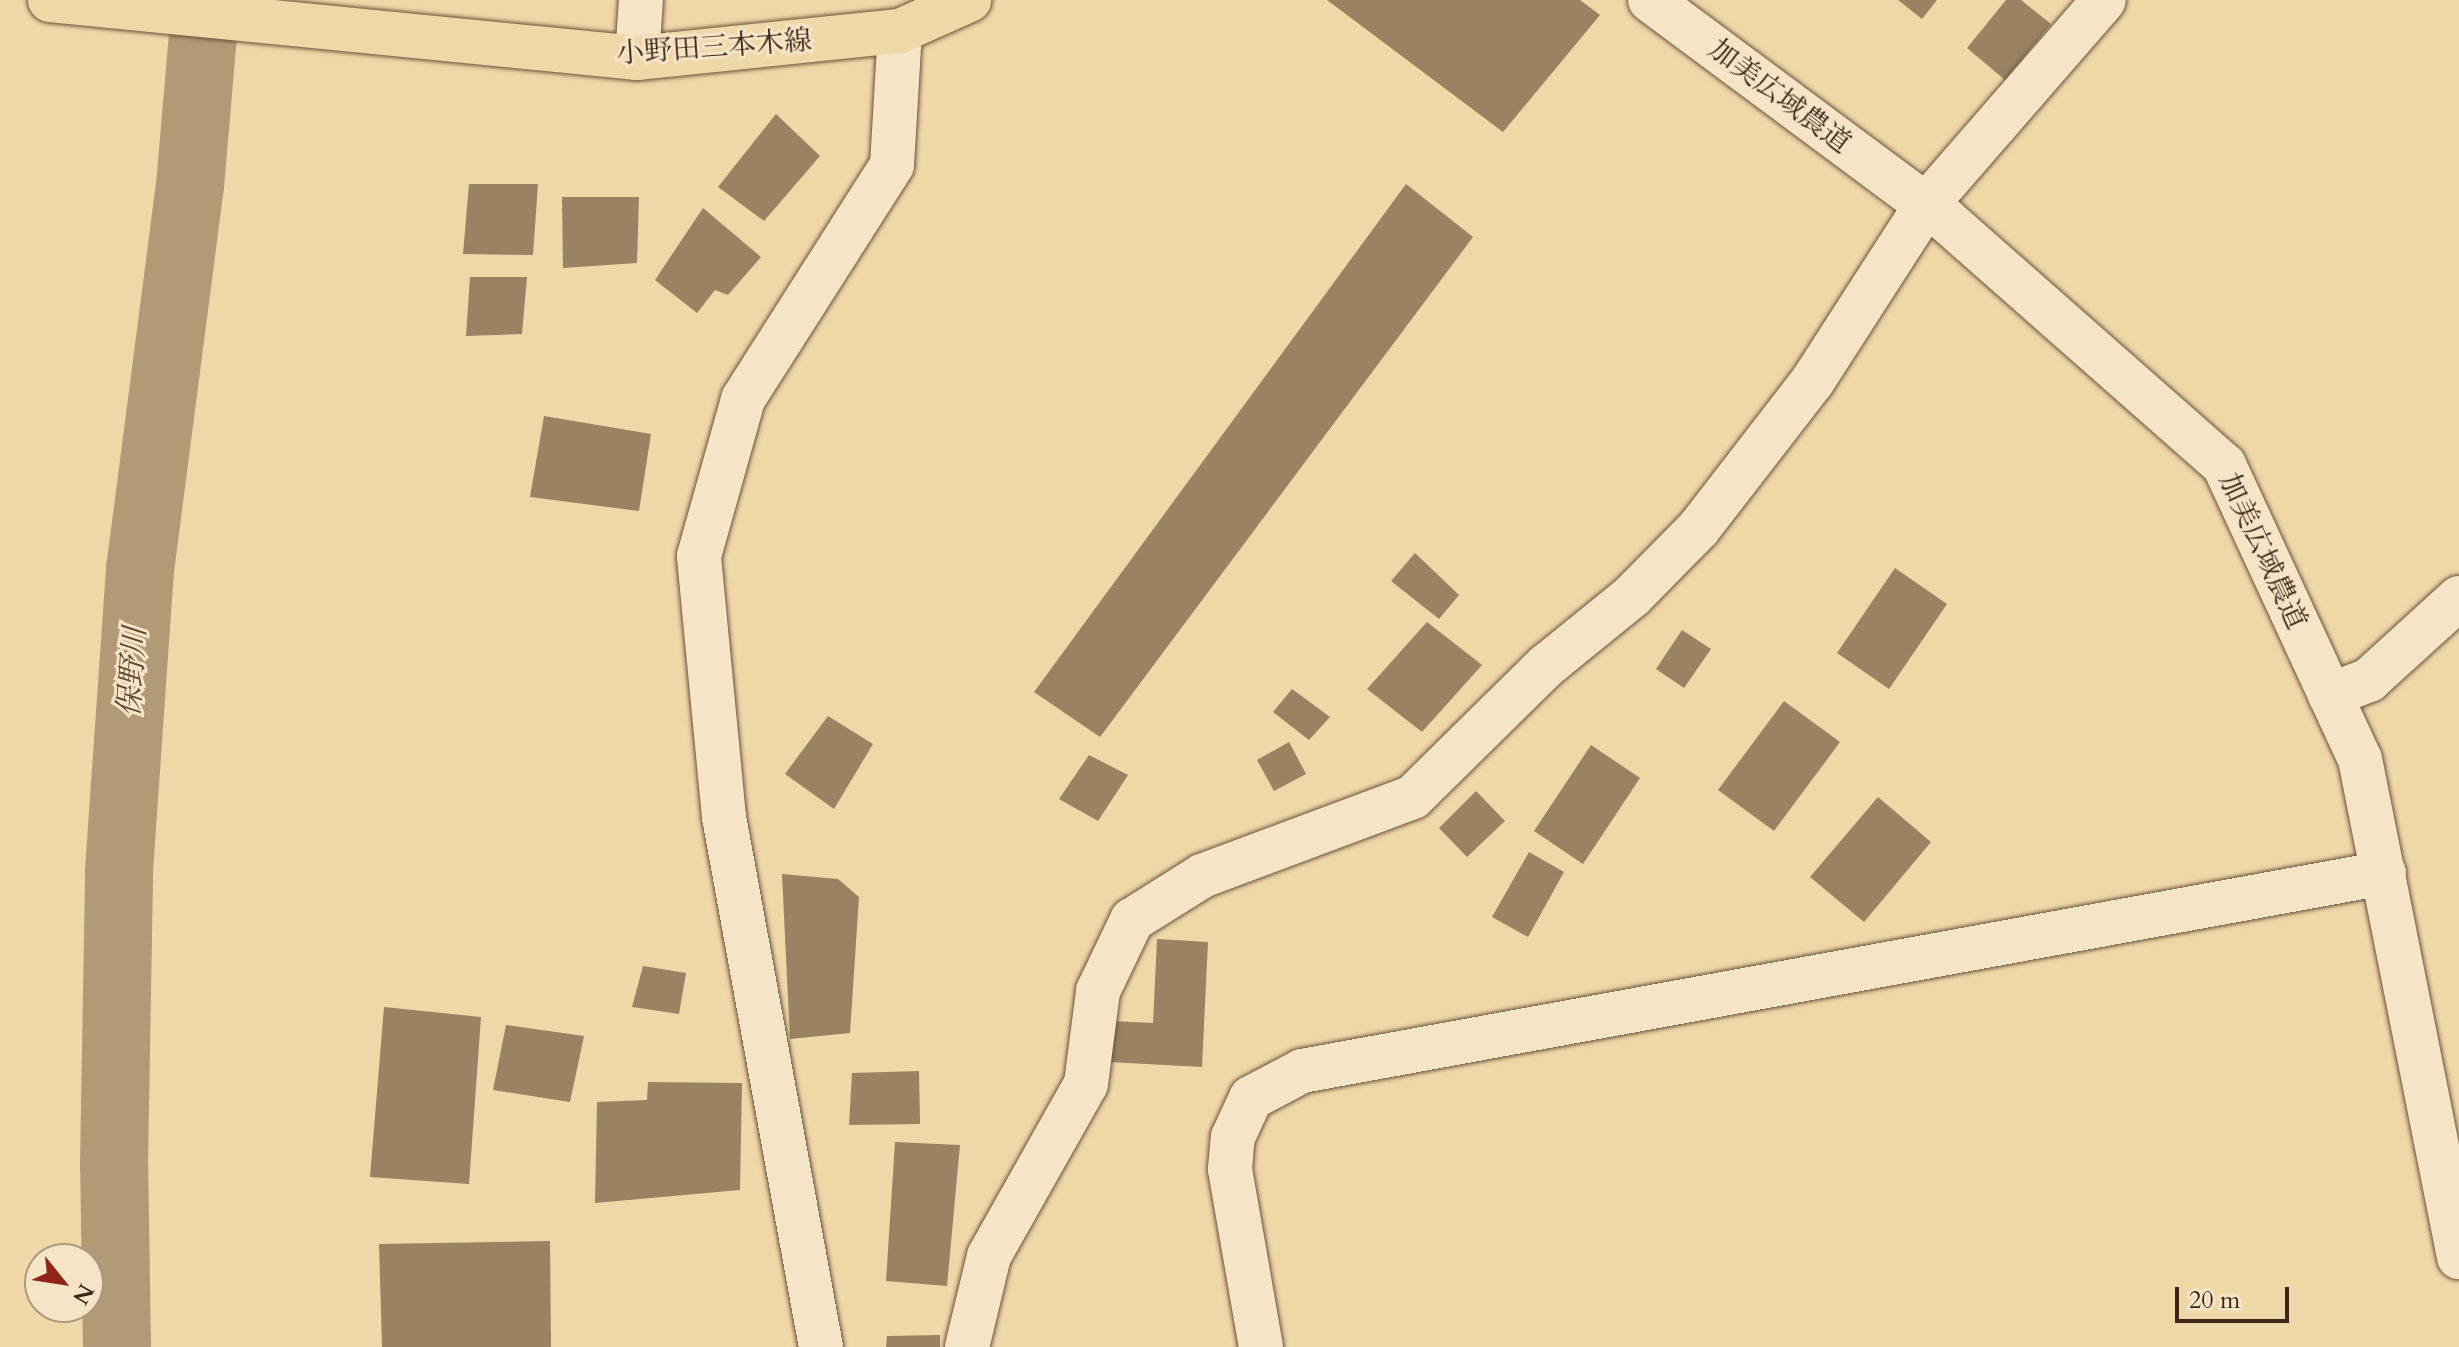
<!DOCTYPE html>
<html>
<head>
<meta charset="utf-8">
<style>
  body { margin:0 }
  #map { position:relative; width:2459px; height:1347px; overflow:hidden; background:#f0d7a8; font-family:Cardo,"Noto Serif JP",serif }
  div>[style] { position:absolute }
  .river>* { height:68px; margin:-34px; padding:0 34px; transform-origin:34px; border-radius:34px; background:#b39a77 }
  .building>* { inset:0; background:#9a8262 }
  .roads { filter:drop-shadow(0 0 2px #6a523b) drop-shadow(0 0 2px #6a523b) }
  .minor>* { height:44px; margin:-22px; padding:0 22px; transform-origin:22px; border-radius:22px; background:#f5e5c6 }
  .major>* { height:44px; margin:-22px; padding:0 22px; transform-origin:22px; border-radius:22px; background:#f0d7a8 }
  span { translate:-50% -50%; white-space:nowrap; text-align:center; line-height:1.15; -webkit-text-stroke:6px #f5e5c6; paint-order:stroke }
  .street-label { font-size:28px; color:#3d2517 }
  .water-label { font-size:30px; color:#604834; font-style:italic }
  .north { position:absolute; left:24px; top:1243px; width:80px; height:80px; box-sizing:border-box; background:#f5e5c6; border:2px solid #ab9880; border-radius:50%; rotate:120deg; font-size:22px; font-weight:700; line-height:32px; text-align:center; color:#3d2517 }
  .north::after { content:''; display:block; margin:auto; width:28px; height:36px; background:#8f2418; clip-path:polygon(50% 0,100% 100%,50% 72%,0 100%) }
  .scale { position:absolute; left:2175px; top:1287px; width:114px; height:36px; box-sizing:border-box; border:4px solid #3d2517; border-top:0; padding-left:10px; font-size:24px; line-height:28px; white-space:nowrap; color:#3d2517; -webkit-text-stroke:6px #f5e5c6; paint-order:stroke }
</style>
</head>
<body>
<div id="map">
  <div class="river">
    <div style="left:117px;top:1347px;width:182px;rotate:-90.9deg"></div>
    <div style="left:114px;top:1165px;width:295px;rotate:-89deg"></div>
    <div style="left:119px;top:870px;width:301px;rotate:-86deg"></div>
    <div style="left:140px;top:570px;width:387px;rotate:-82.6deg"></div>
    <div style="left:190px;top:186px;width:187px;rotate:-85.1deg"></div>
  </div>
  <div class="building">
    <div style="clip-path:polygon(1327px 0,1580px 0,1600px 15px,1503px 132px)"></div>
    <div style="clip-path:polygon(1898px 0,1937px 0,1922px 19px)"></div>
    <div style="clip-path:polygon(2006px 0,2021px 0,2051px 24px,2005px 80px,1967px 48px)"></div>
    <div style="clip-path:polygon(776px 114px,820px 156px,764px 221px,718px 187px)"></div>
    <div style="clip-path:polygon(469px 184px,538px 184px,533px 255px,463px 254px)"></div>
    <div style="clip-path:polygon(1406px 184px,1473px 237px,1100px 737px,1034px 692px)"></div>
    <div style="clip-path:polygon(562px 197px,639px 197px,637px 263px,563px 268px)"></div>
    <div style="clip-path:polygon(703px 208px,761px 257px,728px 295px,715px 290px,697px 313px,655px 280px)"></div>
    <div style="clip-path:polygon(470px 277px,527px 277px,522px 334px,466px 336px)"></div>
    <div style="clip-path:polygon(544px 416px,651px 434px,639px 511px,530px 497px)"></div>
    <div style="clip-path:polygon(1415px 553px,1459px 595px,1439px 619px,1391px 581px)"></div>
    <div style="clip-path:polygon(1895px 568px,1947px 604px,1889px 689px,1837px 653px)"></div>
    <div style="clip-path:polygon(1427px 622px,1482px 665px,1422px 732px,1367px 689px)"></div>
    <div style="clip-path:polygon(1682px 630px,1711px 649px,1684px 688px,1656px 669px)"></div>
    <div style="clip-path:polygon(1292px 689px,1330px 717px,1309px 740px,1273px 712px)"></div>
    <div style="clip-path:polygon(1784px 701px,1840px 742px,1774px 831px,1718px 790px)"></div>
    <div style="clip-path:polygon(828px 716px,873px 744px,834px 809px,785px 774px)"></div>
    <div style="clip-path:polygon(1289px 742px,1306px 774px,1274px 791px,1257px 760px)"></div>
    <div style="clip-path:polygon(1591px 745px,1640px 778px,1583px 864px,1534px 831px)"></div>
    <div style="clip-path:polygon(1089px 755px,1128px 775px,1098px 821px,1059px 799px)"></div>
    <div style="clip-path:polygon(1476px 791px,1505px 821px,1467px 857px,1439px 828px)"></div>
    <div style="clip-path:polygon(1878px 797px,1931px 842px,1864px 922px,1810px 877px)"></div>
    <div style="clip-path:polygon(1529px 852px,1564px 872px,1528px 937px,1492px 917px)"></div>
    <div style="clip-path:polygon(782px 874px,838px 879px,859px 897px,850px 1033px,790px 1039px)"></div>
    <div style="clip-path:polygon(1157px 939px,1208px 942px,1202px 1067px,1109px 1062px,1112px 1021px,1153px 1023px)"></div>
    <div style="clip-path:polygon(643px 966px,686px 973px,679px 1014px,632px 1007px)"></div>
    <div style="clip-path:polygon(384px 1007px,481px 1017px,469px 1184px,370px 1177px)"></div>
    <div style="clip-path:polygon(506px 1025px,584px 1036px,570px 1102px,493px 1090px)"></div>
    <div style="clip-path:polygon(919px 1071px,920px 1124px,849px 1125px,852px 1073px)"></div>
    <div style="clip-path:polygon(648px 1082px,742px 1083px,740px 1190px,595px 1203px,597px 1102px,647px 1100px)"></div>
    <div style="clip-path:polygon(895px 1142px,960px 1145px,947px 1286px,886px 1281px)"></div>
    <div style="clip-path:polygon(550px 1241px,551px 1347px,382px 1347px,379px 1244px)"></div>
    <div style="clip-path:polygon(940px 1335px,940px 1347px,886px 1347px,887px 1336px)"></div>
  </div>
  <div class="roads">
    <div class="minor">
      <div style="left:1650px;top:0;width:369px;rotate:36.6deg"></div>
      <div style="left:1946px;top:220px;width:371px;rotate:41.4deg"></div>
      <div style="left:2224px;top:465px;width:324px;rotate:65.2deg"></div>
      <div style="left:2360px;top:759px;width:508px;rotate:78.76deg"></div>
      <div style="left:637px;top:58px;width:58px;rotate:-86.1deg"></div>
      <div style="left:2330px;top:695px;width:42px;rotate:-21deg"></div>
      <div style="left:2369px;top:680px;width:122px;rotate:-42.3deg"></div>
      <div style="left:821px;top:1347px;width:539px;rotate:-100.37deg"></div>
      <div style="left:724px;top:817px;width:262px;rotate:-95.5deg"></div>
      <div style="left:699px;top:556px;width:163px;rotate:-74.3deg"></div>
      <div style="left:743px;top:399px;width:277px;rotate:-57.5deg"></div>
      <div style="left:892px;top:165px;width:134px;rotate:-86.6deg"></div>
      <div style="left:967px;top:1347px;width:94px;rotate:-76.4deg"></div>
      <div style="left:989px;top:1256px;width:197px;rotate:-60.6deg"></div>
      <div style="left:1086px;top:1084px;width:94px;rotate:-82.6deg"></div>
      <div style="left:1098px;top:991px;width:79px;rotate:-64.4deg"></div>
      <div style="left:1132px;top:920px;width:83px;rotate:-32.2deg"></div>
      <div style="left:1202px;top:876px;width:225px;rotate:-20.5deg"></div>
      <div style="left:1413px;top:797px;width:187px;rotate:-44.6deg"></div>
      <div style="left:1546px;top:666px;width:111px;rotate:-39.1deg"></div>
      <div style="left:1632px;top:596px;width:95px;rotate:-45.4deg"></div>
      <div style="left:1699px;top:528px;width:185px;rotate:-52.3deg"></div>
      <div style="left:1812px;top:382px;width:211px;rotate:-57.2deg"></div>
      <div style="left:1926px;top:205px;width:271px;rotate:-49deg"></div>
      <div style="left:1261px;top:1347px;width:181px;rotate:-99.9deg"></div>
      <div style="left:1230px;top:1169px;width:32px;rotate:-85deg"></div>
      <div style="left:1233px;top:1137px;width:43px;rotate:-65.2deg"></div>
      <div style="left:1251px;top:1098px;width:58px;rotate:-27.9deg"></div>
      <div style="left:1302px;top:1071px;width:1100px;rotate:-10.37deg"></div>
    </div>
    <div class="major">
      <div style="left:50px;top:0;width:590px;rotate:5.64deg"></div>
      <div style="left:637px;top:58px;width:264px;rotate:-5.9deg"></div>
      <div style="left:900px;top:31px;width:76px;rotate:-24.2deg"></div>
    </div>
  </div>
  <div class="street-label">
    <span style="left:714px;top:47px;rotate:-4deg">小野田三本木線</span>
    <span style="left:1780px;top:96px;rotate:37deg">加美広域農道</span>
    <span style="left:2263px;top:551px;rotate:65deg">加美広域農道</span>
  </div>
  <div class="water-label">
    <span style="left:133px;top:672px;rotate:-86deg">保野川</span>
  </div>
  <div class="north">N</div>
  <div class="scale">20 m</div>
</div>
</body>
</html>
